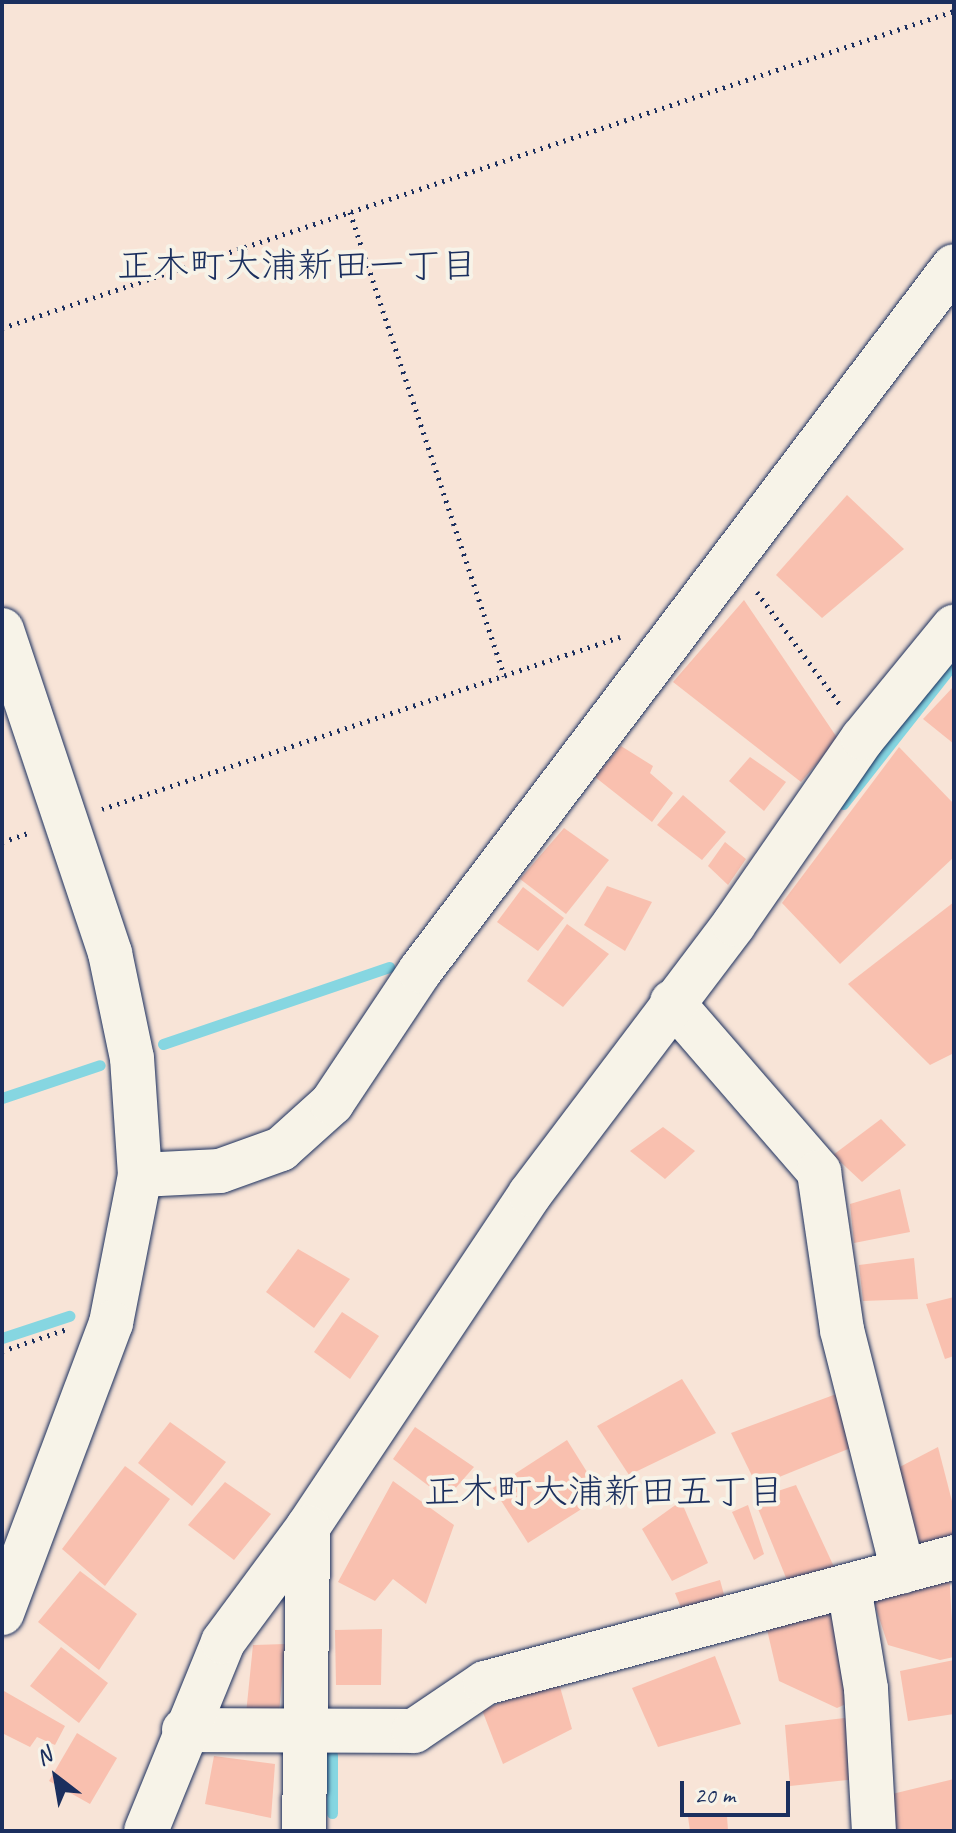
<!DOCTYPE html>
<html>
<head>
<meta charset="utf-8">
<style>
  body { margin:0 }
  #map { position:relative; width:956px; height:1833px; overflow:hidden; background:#f8e4d7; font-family:Caveat,"Klee One",sans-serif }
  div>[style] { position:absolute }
  .stream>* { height:11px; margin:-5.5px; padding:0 5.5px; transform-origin:5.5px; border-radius:5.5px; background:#86d6e1 }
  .building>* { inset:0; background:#f9c0af }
  .path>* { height:5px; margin-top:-2.5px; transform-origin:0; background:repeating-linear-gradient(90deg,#1b2f5e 0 2px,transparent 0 8px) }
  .roads { filter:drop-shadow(0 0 2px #1b2f5e) drop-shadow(0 0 2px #1b2f5e) }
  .minor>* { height:44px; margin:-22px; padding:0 22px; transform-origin:22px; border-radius:22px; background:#f7f3e8 }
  span { translate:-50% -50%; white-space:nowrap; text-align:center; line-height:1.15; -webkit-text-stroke:8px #f7f3e8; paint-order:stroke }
  .neighbourhood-label { font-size:36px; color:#1b2f5e }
  .frame { position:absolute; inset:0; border:4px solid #1b2f5e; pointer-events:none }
  .north { position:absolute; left:16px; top:1737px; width:80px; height:80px; -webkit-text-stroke:6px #f7f3e8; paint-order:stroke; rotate:329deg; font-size:22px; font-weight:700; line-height:32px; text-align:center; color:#1b2f5e }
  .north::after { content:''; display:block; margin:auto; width:28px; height:36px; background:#1b2f5e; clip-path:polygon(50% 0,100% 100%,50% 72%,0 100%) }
  .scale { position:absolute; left:680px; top:1781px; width:110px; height:36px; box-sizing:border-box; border:4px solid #1b2f5e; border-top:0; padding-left:10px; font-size:24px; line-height:28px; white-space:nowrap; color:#1b2f5e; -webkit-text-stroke:6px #f7f3e8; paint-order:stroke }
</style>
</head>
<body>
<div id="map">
  <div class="stream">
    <div style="left:843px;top:804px;width:179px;rotate:-51.8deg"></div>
    <div style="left:163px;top:1044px;width:239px;rotate:-18.8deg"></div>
    <div style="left:2px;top:1098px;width:103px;rotate:-18.6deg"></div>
    <div style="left:2px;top:1338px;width:71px;rotate:-18.2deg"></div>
    <div style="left:332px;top:1813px;width:58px;rotate:-90deg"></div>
  </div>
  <div class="building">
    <div style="clip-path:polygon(847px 495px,904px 549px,822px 618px,776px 575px)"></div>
    <div style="clip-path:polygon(744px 600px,838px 739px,801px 782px,673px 682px)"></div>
    <div style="clip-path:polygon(954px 686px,954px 744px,923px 719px)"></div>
    <div style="clip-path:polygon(621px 746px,653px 766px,650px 773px,673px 793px,652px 822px,595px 777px)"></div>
    <div style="clip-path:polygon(899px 747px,954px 804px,954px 857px,840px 964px,782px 903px)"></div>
    <div style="clip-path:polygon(750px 757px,786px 782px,764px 811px,729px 781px)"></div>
    <div style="clip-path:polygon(683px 795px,726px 832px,702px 860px,657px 825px)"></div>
    <div style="clip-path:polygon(564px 828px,609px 860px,566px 914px,520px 879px)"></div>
    <div style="clip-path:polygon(725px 842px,746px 859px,728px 885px,708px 866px)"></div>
    <div style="clip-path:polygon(607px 886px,652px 902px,625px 951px,584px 925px)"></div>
    <div style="clip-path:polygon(523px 887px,564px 918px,538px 951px,497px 922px)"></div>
    <div style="clip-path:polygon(954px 902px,954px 1053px,930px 1065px,848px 984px)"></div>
    <div style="clip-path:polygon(567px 924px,609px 954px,563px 1007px,527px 981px)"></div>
    <div style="clip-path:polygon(881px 1119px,906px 1145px,862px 1182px,833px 1155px)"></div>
    <div style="clip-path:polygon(663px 1127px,695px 1151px,665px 1179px,630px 1151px)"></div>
    <div style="clip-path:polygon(900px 1189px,910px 1232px,854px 1243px,850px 1204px)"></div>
    <div style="clip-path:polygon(298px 1249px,350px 1279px,314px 1328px,266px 1292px)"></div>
    <div style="clip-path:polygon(914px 1258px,918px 1299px,863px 1301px,859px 1265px)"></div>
    <div style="clip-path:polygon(954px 1297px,954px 1356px,945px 1359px,926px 1304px)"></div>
    <div style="clip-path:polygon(342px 1312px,379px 1336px,350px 1379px,314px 1352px)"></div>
    <div style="clip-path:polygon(682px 1379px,716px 1433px,629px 1475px,597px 1426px)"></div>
    <div style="clip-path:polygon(839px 1393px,858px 1445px,757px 1486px,731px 1433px)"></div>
    <div style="clip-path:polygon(170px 1422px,226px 1462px,192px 1506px,138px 1463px)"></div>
    <div style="clip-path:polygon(415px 1427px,474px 1467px,446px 1499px,393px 1459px)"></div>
    <div style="clip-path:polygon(567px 1440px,602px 1496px,528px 1543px,493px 1488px)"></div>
    <div style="clip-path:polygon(938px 1447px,954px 1509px,954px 1540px,911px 1552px,890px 1472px)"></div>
    <div style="clip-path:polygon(125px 1466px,170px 1499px,105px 1586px,62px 1549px)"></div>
    <div style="clip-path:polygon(393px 1481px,454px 1525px,426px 1604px,393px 1579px,375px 1601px,338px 1582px)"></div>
    <div style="clip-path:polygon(225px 1482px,271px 1514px,234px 1560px,188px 1525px)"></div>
    <div style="clip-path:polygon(796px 1485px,835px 1569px,789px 1585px,754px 1499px)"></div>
    <div style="clip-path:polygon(681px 1501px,708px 1563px,672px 1581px,642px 1529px)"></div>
    <div style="clip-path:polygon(748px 1505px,764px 1554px,754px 1560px,732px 1512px)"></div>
    <div style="clip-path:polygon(80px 1571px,137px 1614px,99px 1670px,38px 1622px)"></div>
    <div style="clip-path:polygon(949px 1571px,954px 1657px,940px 1660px,888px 1645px,870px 1590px)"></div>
    <div style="clip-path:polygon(720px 1580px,726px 1602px,684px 1615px,675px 1593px)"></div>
    <div style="clip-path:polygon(838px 1602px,855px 1700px,837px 1708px,779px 1681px,765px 1621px)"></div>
    <div style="clip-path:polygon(382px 1629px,381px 1685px,336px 1685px,335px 1630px)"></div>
    <div style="clip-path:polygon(285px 1644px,279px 1713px,246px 1714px,253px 1645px)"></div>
    <div style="clip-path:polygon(61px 1647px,108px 1683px,79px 1723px,30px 1686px)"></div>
    <div style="clip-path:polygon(715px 1656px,741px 1724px,658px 1747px,632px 1688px)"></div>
    <div style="clip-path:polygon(954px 1660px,954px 1714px,908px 1721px,900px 1671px)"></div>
    <div style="clip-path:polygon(558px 1680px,572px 1729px,503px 1764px,482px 1710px)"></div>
    <div style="clip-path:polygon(4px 1691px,65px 1726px,55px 1745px,37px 1737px,30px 1747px,2px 1733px)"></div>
    <div style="clip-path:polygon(853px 1717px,857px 1779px,790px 1786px,785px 1725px)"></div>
    <div style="clip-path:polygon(77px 1733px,117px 1758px,90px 1804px,49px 1781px)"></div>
    <div style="clip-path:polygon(214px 1756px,275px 1764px,271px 1818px,205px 1804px)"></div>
    <div style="clip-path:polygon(954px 1779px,954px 1831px,896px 1831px,888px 1795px)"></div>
    <div style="clip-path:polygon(727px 1816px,728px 1831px,690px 1831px,688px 1817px)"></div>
  </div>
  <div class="path">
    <div style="left:350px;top:212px;width:489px;rotate:71.6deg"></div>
    <div style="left:2px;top:328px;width:1003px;rotate:-18.42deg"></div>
    <div style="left:757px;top:592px;width:142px;rotate:53.6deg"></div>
    <div style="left:102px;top:809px;width:546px;rotate:-18.37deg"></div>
    <div style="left:2px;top:842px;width:28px;rotate:-19deg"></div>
    <div style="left:2px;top:1351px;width:69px;rotate:-18.7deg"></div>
  </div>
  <div class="roads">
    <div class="minor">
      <div style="left:2px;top:630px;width:341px;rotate:71.5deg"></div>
      <div style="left:110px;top:953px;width:107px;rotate:78.2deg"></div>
      <div style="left:132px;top:1058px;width:117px;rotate:86.1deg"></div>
      <div style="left:140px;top:1175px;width:151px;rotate:101.1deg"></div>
      <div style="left:111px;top:1323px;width:310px;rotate:110.6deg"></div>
      <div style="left:672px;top:1002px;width:225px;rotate:49.1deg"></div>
      <div style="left:819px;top:1172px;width:160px;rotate:81.7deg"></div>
      <div style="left:842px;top:1330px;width:249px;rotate:75.8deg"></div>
      <div style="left:140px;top:1175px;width:80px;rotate:-2.9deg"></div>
      <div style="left:220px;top:1171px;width:65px;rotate:-19.8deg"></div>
      <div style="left:281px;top:1149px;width:69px;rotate:-42deg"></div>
      <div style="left:332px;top:1103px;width:159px;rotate:-56.3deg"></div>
      <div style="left:420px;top:971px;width:884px;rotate:-52.86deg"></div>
      <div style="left:849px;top:1587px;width:103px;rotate:80.5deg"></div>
      <div style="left:866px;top:1689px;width:142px;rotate:86.8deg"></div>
      <div style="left:184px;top:1730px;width:230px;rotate:0.2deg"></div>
      <div style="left:414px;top:1731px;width:86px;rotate:-34.1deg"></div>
      <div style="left:485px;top:1683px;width:486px;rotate:-15deg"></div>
      <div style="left:146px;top:1831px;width:204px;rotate:-67.8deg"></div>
      <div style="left:223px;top:1642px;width:143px;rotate:-53.5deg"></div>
      <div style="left:308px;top:1527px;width:400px;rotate:-56.3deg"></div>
      <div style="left:530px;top:1194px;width:338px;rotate:-52.9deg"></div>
      <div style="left:734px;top:924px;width:226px;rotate:-55.3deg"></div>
      <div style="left:863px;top:738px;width:144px;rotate:-50.7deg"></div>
      <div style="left:304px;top:1831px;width:304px;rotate:-89.2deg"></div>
    </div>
  </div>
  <div class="neighbourhood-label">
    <span style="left:297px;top:266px">正木町大浦新田一丁目</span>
    <span style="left:604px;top:1492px">正木町大浦新田五丁目</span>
  </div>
  <div class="frame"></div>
  <div class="north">N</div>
  <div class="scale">20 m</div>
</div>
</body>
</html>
